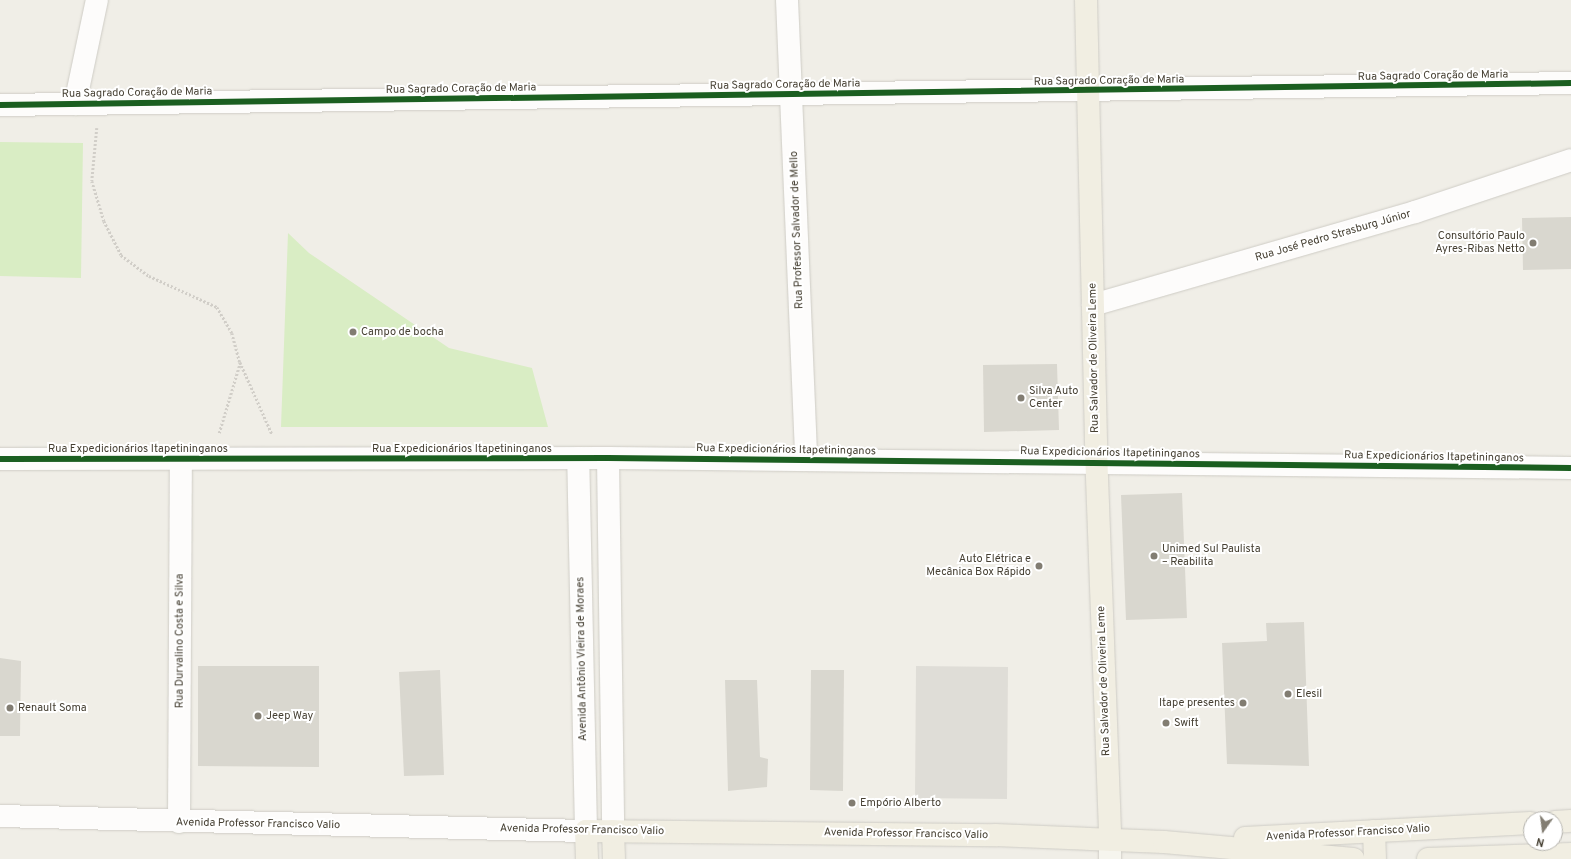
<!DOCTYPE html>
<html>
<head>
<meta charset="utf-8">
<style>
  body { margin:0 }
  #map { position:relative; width:1571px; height:859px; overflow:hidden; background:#f0eee7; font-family:Overpass,sans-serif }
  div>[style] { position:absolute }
  .green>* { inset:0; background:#d9edc4 }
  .parking>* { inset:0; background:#dfddd7 }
  .building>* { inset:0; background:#d9d7cf }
  .path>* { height:2.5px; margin-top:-1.25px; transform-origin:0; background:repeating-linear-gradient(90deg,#d1cec8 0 2px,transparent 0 4px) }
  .roads { filter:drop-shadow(0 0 1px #ceccc5) drop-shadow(0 0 1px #ceccc5) }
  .minor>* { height:22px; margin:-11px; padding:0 11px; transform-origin:11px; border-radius:11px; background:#fdfcfb }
  .secondary>* { height:22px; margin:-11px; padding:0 11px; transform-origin:11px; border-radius:11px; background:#f6f5ee }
  .primary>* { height:22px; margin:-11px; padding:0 11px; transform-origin:11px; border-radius:11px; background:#f1eee2 }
  .cycleway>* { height:6px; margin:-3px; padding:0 3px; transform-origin:3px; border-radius:3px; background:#1b5e20 }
  .dots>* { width:11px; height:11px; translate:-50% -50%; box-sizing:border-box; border:2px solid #fff; border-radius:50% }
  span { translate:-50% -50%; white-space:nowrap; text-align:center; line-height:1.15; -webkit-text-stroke:4px #fff; paint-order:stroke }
  .street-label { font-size:11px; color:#464033 }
  .poi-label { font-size:11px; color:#464033 }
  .right { translate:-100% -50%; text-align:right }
  .left { translate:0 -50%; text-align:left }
  .north { position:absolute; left:1523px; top:811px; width:40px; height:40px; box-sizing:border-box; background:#fff; border:1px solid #b5b3ad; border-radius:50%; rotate:194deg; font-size:11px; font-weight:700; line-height:16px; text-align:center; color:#464033 }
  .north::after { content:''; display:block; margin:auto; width:14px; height:18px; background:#827d72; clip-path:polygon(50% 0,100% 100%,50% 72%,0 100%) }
</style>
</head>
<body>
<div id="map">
  <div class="green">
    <div style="clip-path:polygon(0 142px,83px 143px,81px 278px,0 276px)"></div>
    <div style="clip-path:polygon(288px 233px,309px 253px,449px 348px,532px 368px,548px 427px,281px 427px)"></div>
  </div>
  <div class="parking">
    <div style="clip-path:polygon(916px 666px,1008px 667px,1007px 799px,915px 798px)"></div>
  </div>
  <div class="building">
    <div style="clip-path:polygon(1571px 217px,1571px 269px,1523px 270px,1522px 218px)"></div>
    <div style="clip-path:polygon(1057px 364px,1059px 430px,984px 432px,983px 365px)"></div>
    <div style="clip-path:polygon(1182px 493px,1187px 618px,1126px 620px,1121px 495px)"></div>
    <div style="clip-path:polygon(1304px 622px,1309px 766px,1227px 764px,1222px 643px,1267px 641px,1266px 623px)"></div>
    <div style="clip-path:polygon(0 658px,21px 661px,20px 736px,0 736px)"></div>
    <div style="clip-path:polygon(198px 666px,319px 666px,319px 767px,198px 766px)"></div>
    <div style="clip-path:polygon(440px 670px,444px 775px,404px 776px,399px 672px)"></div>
    <div style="clip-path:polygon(811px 670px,844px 670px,843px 791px,810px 790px)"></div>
    <div style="clip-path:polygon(725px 680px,757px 680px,760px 757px,768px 759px,767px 787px,728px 791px)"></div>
  </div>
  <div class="path">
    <div style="left:97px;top:128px;width:53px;rotate:95.4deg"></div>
    <div style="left:92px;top:181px;width:42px;rotate:73.3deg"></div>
    <div style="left:104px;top:221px;width:38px;rotate:63deg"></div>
    <div style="left:121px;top:255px;width:35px;rotate:37deg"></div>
    <div style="left:149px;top:276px;width:75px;rotate:24.5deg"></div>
    <div style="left:217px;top:307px;width:30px;rotate:60deg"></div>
    <div style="left:232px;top:333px;width:30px;rotate:75deg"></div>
    <div style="left:240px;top:362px;width:79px;rotate:66deg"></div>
    <div style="left:219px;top:433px;width:73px;rotate:-73.3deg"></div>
  </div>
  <div class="roads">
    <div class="minor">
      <div style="left:787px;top:0;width:460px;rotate:87.6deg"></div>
      <div style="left:75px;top:104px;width:106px;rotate:-78.1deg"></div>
      <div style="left:0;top:105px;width:1571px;rotate:-0.8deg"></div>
      <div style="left:1093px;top:305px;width:335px;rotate:-16.1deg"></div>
      <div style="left:1415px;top:212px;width:164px;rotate:-18.4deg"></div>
      <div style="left:608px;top:458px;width:373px;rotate:89.2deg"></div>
      <div style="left:0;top:459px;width:608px;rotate:-0.09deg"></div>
      <div style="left:608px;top:458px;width:963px;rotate:0.59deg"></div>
      <div style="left:0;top:816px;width:586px;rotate:1.47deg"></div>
      <div style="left:586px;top:831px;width:373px;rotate:-91.2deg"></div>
      <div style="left:179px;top:822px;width:363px;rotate:-89.7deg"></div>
    </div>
    <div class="secondary">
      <div style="left:1110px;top:840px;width:19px;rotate:90deg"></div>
    </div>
    <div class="primary">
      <div style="left:1086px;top:0;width:450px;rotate:88.7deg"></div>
      <div style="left:1096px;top:450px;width:390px;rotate:87.9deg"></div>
      <div style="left:1555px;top:822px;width:16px;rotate:-4deg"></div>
      <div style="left:613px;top:831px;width:28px;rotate:88deg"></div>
      <div style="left:1374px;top:831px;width:28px;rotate:88deg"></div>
      <div style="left:1245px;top:838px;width:286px;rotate:-3deg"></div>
      <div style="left:587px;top:859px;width:28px;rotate:-92deg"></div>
      <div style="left:586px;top:831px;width:409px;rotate:0.6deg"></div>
      <div style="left:995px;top:835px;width:169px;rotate:2.4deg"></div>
      <div style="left:1164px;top:842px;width:190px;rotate:5.1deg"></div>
      <div style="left:1428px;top:859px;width:143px;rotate:-2deg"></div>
    </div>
  </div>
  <div class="cycleway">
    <div style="left:0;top:105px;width:1571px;rotate:-0.8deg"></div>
    <div style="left:0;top:459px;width:608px;rotate:-0.09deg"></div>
    <div style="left:608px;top:458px;width:963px;rotate:0.59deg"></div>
  </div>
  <div class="dots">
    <div style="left:1533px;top:243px;background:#827d72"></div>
    <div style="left:353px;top:332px;background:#827d72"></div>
    <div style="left:1021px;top:398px;background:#827d72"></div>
    <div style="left:1154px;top:556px;background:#827d72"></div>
    <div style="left:1039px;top:566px;background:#827d72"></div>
    <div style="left:1288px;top:694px;background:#827d72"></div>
    <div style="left:1243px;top:703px;background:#827d72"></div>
    <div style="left:10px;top:708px;background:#827d72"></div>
    <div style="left:258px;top:716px;background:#827d72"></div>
    <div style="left:1166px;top:723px;background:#827d72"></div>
    <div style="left:852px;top:803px;background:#827d72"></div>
  </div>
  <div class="street-label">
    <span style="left:1433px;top:76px;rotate:-1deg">Rua Sagrado Coração de Maria</span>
    <span style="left:1109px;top:81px;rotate:-1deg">Rua Sagrado Coração de Maria</span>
    <span style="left:785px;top:85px;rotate:-1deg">Rua Sagrado Coração de Maria</span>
    <span style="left:461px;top:89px;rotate:-1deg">Rua Sagrado Coração de Maria</span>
    <span style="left:137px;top:93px;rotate:-1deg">Rua Sagrado Coração de Maria</span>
    <span style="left:797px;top:230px;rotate:-92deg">Rua Professor Salvador de Mello</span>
    <span style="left:1333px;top:236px;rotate:-16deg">Rua José Pedro Strasburg Júnior</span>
    <span style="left:1094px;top:358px;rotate:-91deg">Rua Salvador de Oliveira Leme</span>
    <span style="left:138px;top:449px">Rua Expedicionários Itapetininganos</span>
    <span style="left:462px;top:449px">Rua Expedicionários Itapetininganos</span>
    <span style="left:786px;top:450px;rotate:1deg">Rua Expedicionários Itapetininganos</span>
    <span style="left:1110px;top:453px;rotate:1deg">Rua Expedicionários Itapetininganos</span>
    <span style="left:1434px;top:457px;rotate:1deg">Rua Expedicionários Itapetininganos</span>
    <span style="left:180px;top:641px;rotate:-90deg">Rua Durvalino Costa e Silva</span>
    <span style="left:582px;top:659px;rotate:-91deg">Avenida Antônio Vieira de Moraes</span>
    <span style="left:1104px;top:681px;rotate:-92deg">Rua Salvador de Oliveira Leme</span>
    <span style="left:258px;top:824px;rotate:1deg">Avenida Professor Francisco Valio</span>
    <span style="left:582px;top:830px;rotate:1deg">Avenida Professor Francisco Valio</span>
    <span style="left:1348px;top:833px;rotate:-3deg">Avenida Professor Francisco Valio</span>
    <span style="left:906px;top:834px;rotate:1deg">Avenida Professor Francisco Valio</span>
  </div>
  <div class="poi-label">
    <span class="right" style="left:1525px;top:243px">Consultório Paulo<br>Ayres-Ribas Netto</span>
    <span class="left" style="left:361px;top:332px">Campo de bocha</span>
    <span class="left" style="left:1029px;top:398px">Silva Auto<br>Center</span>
    <span class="left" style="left:1162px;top:556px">Unimed Sul Paulista<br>– Reabilita</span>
    <span class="right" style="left:1031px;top:566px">Auto Elétrica e<br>Mecânica Box Rápido</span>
    <span class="left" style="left:1296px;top:694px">Elesil</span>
    <span class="right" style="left:1235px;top:703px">Itape presentes</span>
    <span class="left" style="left:18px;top:708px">Renault Soma</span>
    <span class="left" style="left:266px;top:716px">Jeep Way</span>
    <span class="left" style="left:1174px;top:723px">Swift</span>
    <span class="left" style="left:860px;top:803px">Empório Alberto</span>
  </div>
  <div class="north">N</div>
</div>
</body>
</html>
